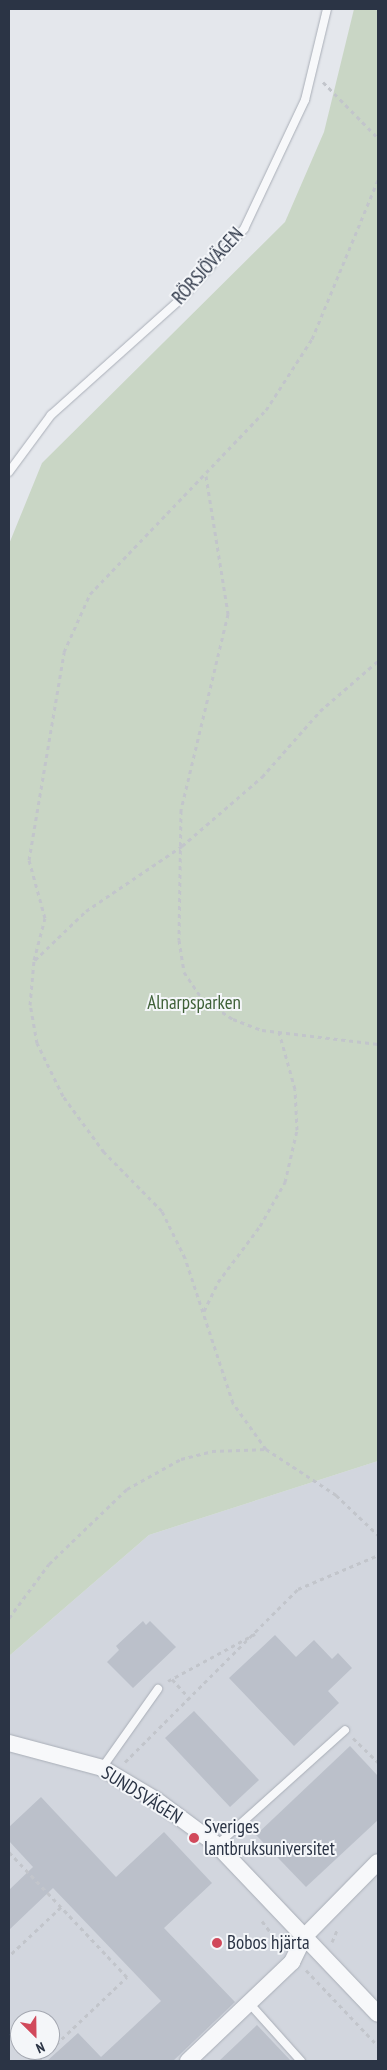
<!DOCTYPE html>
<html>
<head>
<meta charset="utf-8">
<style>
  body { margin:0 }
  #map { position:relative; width:387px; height:2070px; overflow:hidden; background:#e4e7ec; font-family:"PT Sans Narrow",sans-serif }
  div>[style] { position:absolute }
  .built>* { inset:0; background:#d2d6de }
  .green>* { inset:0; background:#c9d6c5 }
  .building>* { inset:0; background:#bbc0ca }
  .path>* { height:3px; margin-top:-1.5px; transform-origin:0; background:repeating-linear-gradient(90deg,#c2c5cb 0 4px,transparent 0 8px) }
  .roads { filter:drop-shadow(0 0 1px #a9aeb7) drop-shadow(0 0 1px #a9aeb7) }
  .lane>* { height:8px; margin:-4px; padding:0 4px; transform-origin:4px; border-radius:4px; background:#f7f8fa }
  .street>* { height:16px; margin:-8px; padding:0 8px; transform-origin:8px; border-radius:8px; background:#f7f8fa }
  .dots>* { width:14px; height:14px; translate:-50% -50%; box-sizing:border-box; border:2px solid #f4f6f9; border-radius:50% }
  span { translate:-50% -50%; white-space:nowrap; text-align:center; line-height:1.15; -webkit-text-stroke:4px #f4f6f9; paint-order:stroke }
  .street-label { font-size:19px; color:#2b3445 }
  .park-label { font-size:19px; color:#3f6138 }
  .poi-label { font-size:19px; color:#2b3445 }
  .left { translate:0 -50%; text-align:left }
  .frame { position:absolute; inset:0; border:10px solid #2b3445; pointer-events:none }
  .north { position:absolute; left:10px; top:2010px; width:50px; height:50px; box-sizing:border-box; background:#f4f6f9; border:1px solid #a4a8b1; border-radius:50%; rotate:157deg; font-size:14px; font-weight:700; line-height:20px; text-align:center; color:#2b3445 }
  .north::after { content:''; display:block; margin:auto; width:18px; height:22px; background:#d1495b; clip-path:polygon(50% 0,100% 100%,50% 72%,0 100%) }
</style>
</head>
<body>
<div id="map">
  <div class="built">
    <div style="clip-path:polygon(evenodd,378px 1461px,378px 2061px,9px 2061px,9px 1656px,149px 1535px,378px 1461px,20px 2020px,50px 2020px,50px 2050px,20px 2050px,20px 2020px)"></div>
  </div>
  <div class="green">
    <div style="clip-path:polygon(354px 9px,378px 9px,378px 1461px,149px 1535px,9px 1656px,9px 544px,42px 463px,285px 222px,324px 132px)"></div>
  </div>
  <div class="building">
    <div style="clip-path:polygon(143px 1621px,146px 1625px,150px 1621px,176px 1647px,133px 1688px,107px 1662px,119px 1650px,116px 1646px)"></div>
    <div style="clip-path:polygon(275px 1635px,296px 1657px,314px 1640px,332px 1659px,338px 1653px,352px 1668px,328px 1691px,339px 1703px,294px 1746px,229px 1678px)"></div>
    <div style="clip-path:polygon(194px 1711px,259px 1780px,230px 1807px,165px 1738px)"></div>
    <div style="clip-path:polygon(350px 1746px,378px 1776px,378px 1820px,306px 1887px,256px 1835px)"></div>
    <div style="clip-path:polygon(41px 1797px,116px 1877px,164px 1832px,212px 1883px,164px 1928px,235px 2002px,173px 2061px,47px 2061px,78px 2033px,101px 2057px,161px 2001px,53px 1888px,9px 1930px,9px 1890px,33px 1867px,9px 1841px,9px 1827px)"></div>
    <div style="clip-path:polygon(257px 2025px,291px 2061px,219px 2061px)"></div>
  </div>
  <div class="path">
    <div style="left:323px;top:82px;width:78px;rotate:45.5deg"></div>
    <div style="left:206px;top:476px;width:140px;rotate:80.9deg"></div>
    <div style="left:228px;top:614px;width:202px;rotate:103.5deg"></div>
    <div style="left:181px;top:810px;width:130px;rotate:90.9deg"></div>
    <div style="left:179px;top:940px;width:32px;rotate:81deg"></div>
    <div style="left:184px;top:972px;width:32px;rotate:56deg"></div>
    <div style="left:202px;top:999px;width:37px;rotate:33deg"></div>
    <div style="left:233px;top:1019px;width:31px;rotate:21deg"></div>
    <div style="left:262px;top:1030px;width:117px;rotate:6.9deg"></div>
    <div style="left:35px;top:960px;width:71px;rotate:-43.9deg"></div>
    <div style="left:86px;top:911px;width:116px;rotate:-34.1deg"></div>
    <div style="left:182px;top:846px;width:106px;rotate:-40.8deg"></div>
    <div style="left:262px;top:777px;width:88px;rotate:-48.7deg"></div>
    <div style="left:320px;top:711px;width:77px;rotate:-40.8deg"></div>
    <div style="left:204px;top:1311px;width:32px;rotate:-64deg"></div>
    <div style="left:218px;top:1282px;width:70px;rotate:-53.1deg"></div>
    <div style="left:260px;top:1226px;width:51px;rotate:-60.4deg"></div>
    <div style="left:285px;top:1182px;width:53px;rotate:-77deg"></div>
    <div style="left:297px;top:1130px;width:41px;rotate:-92.8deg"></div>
    <div style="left:295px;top:1089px;width:59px;rotate:-105.7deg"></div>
    <div style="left:266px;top:1449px;width:57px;rotate:-125.7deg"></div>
    <div style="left:233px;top:1403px;width:153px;rotate:-108.3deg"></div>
    <div style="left:185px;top:1258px;width:52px;rotate:-116.1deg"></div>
    <div style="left:162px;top:1211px;width:83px;rotate:-134.5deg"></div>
    <div style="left:104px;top:1152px;width:69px;rotate:-126.2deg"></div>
    <div style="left:63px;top:1096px;width:59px;rotate:-116.1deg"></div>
    <div style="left:37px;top:1043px;width:39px;rotate:-100deg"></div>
    <div style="left:30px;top:1005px;width:45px;rotate:-84.9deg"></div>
    <div style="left:34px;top:960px;width:43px;rotate:-75.3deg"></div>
    <div style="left:45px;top:918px;width:60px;rotate:-105.4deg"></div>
    <div style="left:29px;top:860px;width:211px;rotate:-80.4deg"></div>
    <div style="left:64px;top:652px;width:64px;rotate:-65.9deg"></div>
    <div style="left:90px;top:594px;width:255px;rotate:-46.3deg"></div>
    <div style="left:266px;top:410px;width:85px;rotate:-57.1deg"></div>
    <div style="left:312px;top:339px;width:172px;rotate:-67.5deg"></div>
    <div style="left:9px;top:1618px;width:67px;rotate:-53.5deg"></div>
    <div style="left:49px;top:1564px;width:108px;rotate:-43.9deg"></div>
    <div style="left:127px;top:1489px;width:62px;rotate:-29.1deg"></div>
    <div style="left:181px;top:1459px;width:32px;rotate:-14deg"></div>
    <div style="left:212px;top:1451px;width:54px;rotate:-2.1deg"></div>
    <div style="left:266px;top:1449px;width:84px;rotate:33.3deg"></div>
    <div style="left:336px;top:1495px;width:58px;rotate:43.6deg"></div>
    <div style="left:172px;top:1679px;width:27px;rotate:48deg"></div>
    <div style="left:168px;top:1681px;width:99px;rotate:-28.4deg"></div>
    <div style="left:353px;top:1738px;width:35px;rotate:44deg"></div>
    <div style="left:125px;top:1762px;width:245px;rotate:-45deg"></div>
    <div style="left:298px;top:1589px;width:87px;rotate:-23deg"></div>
    <div style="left:9px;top:1852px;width:76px;rotate:46.6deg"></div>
    <div style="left:61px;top:1907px;width:71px;rotate:136.7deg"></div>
    <div style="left:262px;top:1921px;width:31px;rotate:53deg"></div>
    <div style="left:332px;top:1942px;width:13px;rotate:-67deg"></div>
    <div style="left:306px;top:1970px;width:105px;rotate:46.5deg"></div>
    <div style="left:50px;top:2050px;width:106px;rotate:-43.5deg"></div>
    <div style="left:127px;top:1977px;width:96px;rotate:-133.3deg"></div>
    <div style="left:38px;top:2061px;width:16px;rotate:-43deg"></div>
  </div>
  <div class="roads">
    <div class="lane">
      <div style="left:9px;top:472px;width:71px;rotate:-53.6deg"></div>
      <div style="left:51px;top:415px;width:176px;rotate:-41.8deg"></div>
      <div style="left:182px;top:298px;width:93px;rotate:-48.1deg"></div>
      <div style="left:244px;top:229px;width:143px;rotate:-64.7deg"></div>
      <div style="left:305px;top:100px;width:94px;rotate:-76.4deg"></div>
      <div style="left:102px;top:1768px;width:97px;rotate:-54.7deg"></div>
      <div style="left:217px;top:1845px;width:172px;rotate:-41.9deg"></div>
      <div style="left:249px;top:2003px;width:78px;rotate:48.1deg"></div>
    </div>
    <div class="street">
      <div style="left:9px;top:1743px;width:96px;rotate:15deg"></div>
      <div style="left:102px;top:1768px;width:63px;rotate:30.7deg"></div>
      <div style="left:156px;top:1800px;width:76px;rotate:36.4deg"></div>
      <div style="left:217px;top:1845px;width:233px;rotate:46.4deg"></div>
      <div style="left:188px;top:2061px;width:144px;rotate:-43.6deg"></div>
      <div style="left:292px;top:1962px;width:28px;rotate:-64deg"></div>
      <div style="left:304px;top:1937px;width:105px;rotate:-45.4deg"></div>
    </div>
  </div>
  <div class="dots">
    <div style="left:194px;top:1838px;background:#d1495b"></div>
    <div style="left:217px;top:1943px;background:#d1495b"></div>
  </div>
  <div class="street-label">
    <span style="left:208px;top:266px;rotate:-48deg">RÖRSJÖVÄGEN</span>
    <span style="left:142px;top:1795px;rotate:32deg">SUNDSVÄGEN</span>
  </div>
  <div class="park-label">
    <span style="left:194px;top:1003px">Alnarpsparken</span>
  </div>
  <div class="poi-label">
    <span class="left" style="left:204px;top:1838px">Sveriges<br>lantbruksuniversitet</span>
    <span class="left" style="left:227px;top:1943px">Bobos hjärta</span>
  </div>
  <div class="frame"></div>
  <div class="north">N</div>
</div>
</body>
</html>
